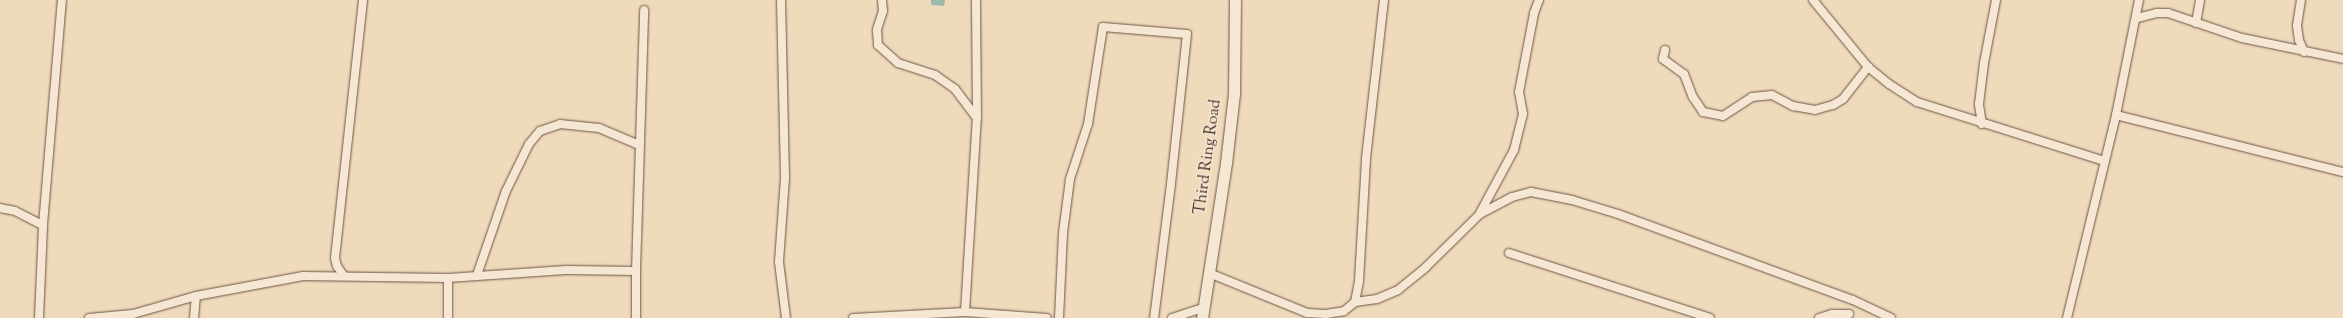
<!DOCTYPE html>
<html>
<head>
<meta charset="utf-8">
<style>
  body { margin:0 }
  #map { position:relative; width:2343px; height:318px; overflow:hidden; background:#efdabb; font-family:"Sorts Mill Goudy",serif }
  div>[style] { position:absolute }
  .water>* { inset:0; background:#9abbad }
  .roads { filter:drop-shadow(0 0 1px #6c5446) drop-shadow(0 0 1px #6c5446) }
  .street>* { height:8px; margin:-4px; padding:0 4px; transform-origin:4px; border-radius:4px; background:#f5e7d3 }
  .secondary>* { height:11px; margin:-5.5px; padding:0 5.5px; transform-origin:5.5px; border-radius:5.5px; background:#f5e7d3 }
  span { translate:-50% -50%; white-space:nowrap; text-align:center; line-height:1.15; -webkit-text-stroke:3px #f5e7d3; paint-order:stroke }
  .street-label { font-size:16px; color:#40281f }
</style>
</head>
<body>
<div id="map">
  <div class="water">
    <div style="clip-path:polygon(931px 0,945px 0,944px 6px,931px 5px)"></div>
  </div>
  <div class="roads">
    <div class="street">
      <div style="left:781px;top:0;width:178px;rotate:88.7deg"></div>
      <div style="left:785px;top:178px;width:84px;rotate:94.1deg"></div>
      <div style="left:779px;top:262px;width:56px;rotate:82.9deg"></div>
      <div style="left:882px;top:0;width:11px;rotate:85deg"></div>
      <div style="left:883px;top:11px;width:20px;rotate:108deg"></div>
      <div style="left:877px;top:30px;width:15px;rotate:86deg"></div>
      <div style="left:878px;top:45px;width:27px;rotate:42deg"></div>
      <div style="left:898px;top:63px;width:39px;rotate:18deg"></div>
      <div style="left:935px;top:75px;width:24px;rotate:35deg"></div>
      <div style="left:955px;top:89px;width:36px;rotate:53deg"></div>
      <div style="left:1813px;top:0;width:87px;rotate:50.6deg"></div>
      <div style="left:1868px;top:67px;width:27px;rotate:39deg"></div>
      <div style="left:1889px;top:84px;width:33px;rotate:33deg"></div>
      <div style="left:1917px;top:102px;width:196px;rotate:17.5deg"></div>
      <div style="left:2301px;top:0;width:26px;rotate:99deg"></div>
      <div style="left:2297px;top:26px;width:14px;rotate:82deg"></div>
      <div style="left:2299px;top:40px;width:13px;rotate:67deg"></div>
      <div style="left:2137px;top:18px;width:21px;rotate:-14deg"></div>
      <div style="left:2157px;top:13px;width:11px"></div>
      <div style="left:2168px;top:13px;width:78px;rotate:18.7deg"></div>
      <div style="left:2242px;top:38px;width:103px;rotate:11.7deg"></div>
      <div style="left:2196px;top:23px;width:23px;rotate:-80deg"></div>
      <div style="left:1665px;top:50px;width:9px;rotate:103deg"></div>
      <div style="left:1663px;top:59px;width:26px;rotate:36deg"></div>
      <div style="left:1684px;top:74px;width:25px;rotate:69deg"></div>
      <div style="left:1693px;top:97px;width:18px;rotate:56deg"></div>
      <div style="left:1703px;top:112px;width:20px;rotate:11deg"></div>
      <div style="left:1723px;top:116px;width:35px;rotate:-33deg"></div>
      <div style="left:1752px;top:97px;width:20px;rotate:-6deg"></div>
      <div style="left:1772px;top:95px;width:24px;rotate:28deg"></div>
      <div style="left:1793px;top:106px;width:22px;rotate:10deg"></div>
      <div style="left:1815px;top:110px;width:19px;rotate:-16deg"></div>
      <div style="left:1833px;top:105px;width:12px;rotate:-31deg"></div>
      <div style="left:1843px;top:99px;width:41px;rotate:-52deg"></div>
      <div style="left:2116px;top:115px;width:234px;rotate:14.1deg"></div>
      <div style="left:1982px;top:124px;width:20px;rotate:-99deg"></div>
      <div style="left:1979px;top:104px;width:41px;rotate:-83deg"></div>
      <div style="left:1984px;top:63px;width:64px;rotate:-79.2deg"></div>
      <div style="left:0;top:208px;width:15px;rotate:11deg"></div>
      <div style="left:15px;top:211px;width:31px;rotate:27deg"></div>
      <div style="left:1480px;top:213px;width:72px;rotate:-61.6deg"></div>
      <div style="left:1514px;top:150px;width:37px;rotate:-76deg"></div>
      <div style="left:1523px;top:114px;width:22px;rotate:-100deg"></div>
      <div style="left:1519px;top:92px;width:80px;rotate:-79.2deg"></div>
      <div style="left:1534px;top:13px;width:14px;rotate:-69deg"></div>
      <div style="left:1509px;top:253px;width:211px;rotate:17.9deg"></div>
      <div style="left:1209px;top:273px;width:106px;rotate:22.2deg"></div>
      <div style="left:1307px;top:313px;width:19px;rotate:3deg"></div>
      <div style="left:1326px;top:314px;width:18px;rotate:-9deg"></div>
      <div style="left:1344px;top:311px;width:14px;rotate:-39deg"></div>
      <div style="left:1355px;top:302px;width:22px;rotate:-8deg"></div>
      <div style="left:1377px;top:299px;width:23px;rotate:-23deg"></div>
      <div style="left:1398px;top:290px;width:36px;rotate:-39deg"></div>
      <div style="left:1426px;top:267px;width:76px;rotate:-44.5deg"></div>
      <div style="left:1480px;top:214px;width:36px;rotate:-28deg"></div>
      <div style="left:1512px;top:197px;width:20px;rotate:-15deg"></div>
      <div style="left:1531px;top:192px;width:42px;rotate:11deg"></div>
      <div style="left:1572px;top:200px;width:48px;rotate:16.9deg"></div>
      <div style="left:1618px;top:214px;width:250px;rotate:20.1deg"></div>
      <div style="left:1853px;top:300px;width:42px;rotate:25.3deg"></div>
      <div style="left:477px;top:275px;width:89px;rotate:-71deg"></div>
      <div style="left:506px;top:191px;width:52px;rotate:-63.9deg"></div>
      <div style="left:529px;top:144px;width:17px;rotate:-50deg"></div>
      <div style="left:540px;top:131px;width:21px;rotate:-19deg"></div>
      <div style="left:560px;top:124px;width:39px;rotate:6deg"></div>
      <div style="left:599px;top:128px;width:43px;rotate:23deg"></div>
      <div style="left:344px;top:276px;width:12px;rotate:-125deg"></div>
      <div style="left:337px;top:266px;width:8px;rotate:-104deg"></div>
      <div style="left:335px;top:258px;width:260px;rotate:-83.8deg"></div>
      <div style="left:448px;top:278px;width:40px;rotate:90deg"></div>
      <div style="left:1355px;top:302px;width:21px;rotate:-79deg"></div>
      <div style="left:1359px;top:281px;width:123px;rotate:-86.7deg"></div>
      <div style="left:1366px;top:158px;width:159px;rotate:-83.5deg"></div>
      <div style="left:965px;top:312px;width:194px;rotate:-86.5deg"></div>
      <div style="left:977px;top:118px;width:118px;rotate:-90.5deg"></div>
      <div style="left:39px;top:318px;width:93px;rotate:-87.5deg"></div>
      <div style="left:43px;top:225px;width:226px;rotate:-85.2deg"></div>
      <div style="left:89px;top:318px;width:44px;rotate:-5.2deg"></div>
      <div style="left:133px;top:314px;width:66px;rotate:-15.9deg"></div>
      <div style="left:196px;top:296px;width:109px;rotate:-10.6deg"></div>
      <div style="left:303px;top:276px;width:145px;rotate:0.8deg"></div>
      <div style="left:448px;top:278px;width:118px;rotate:-3.9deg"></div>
      <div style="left:566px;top:270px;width:70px;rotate:0.8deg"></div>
      <div style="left:194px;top:318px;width:22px;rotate:-85deg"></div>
      <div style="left:636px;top:318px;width:47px;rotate:-90deg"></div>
      <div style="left:636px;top:271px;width:261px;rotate:-88.2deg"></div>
      <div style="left:853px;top:318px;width:112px;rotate:-3.1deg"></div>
      <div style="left:965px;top:312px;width:82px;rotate:4.2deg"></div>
      <div style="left:1059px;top:318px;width:85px;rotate:-87.3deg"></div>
      <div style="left:1063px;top:233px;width:54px;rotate:-82.6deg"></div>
      <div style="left:1070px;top:179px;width:58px;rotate:-71.9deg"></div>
      <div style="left:1088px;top:124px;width:98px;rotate:-81.2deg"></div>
      <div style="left:1103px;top:27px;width:84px;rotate:4.8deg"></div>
      <div style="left:1187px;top:34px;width:151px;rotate:96.1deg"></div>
      <div style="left:1171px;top:184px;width:135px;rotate:97.2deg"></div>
      <div style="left:1172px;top:318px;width:32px;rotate:-18deg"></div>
      <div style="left:1819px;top:318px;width:14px;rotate:-17deg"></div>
      <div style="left:1832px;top:314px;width:17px"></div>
      <div style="left:2067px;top:318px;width:209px;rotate:-76.4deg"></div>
      <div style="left:2116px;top:115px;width:117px;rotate:-78.7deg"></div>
    </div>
    <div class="secondary">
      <div style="left:1202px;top:318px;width:157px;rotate:-81.2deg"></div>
      <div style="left:1226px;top:163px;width:69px;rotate:-83.4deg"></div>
      <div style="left:1234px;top:94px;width:94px;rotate:-89.4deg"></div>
    </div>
  </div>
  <div class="street-label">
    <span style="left:1209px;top:157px;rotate:-82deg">Third Ring Road</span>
  </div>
</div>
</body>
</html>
